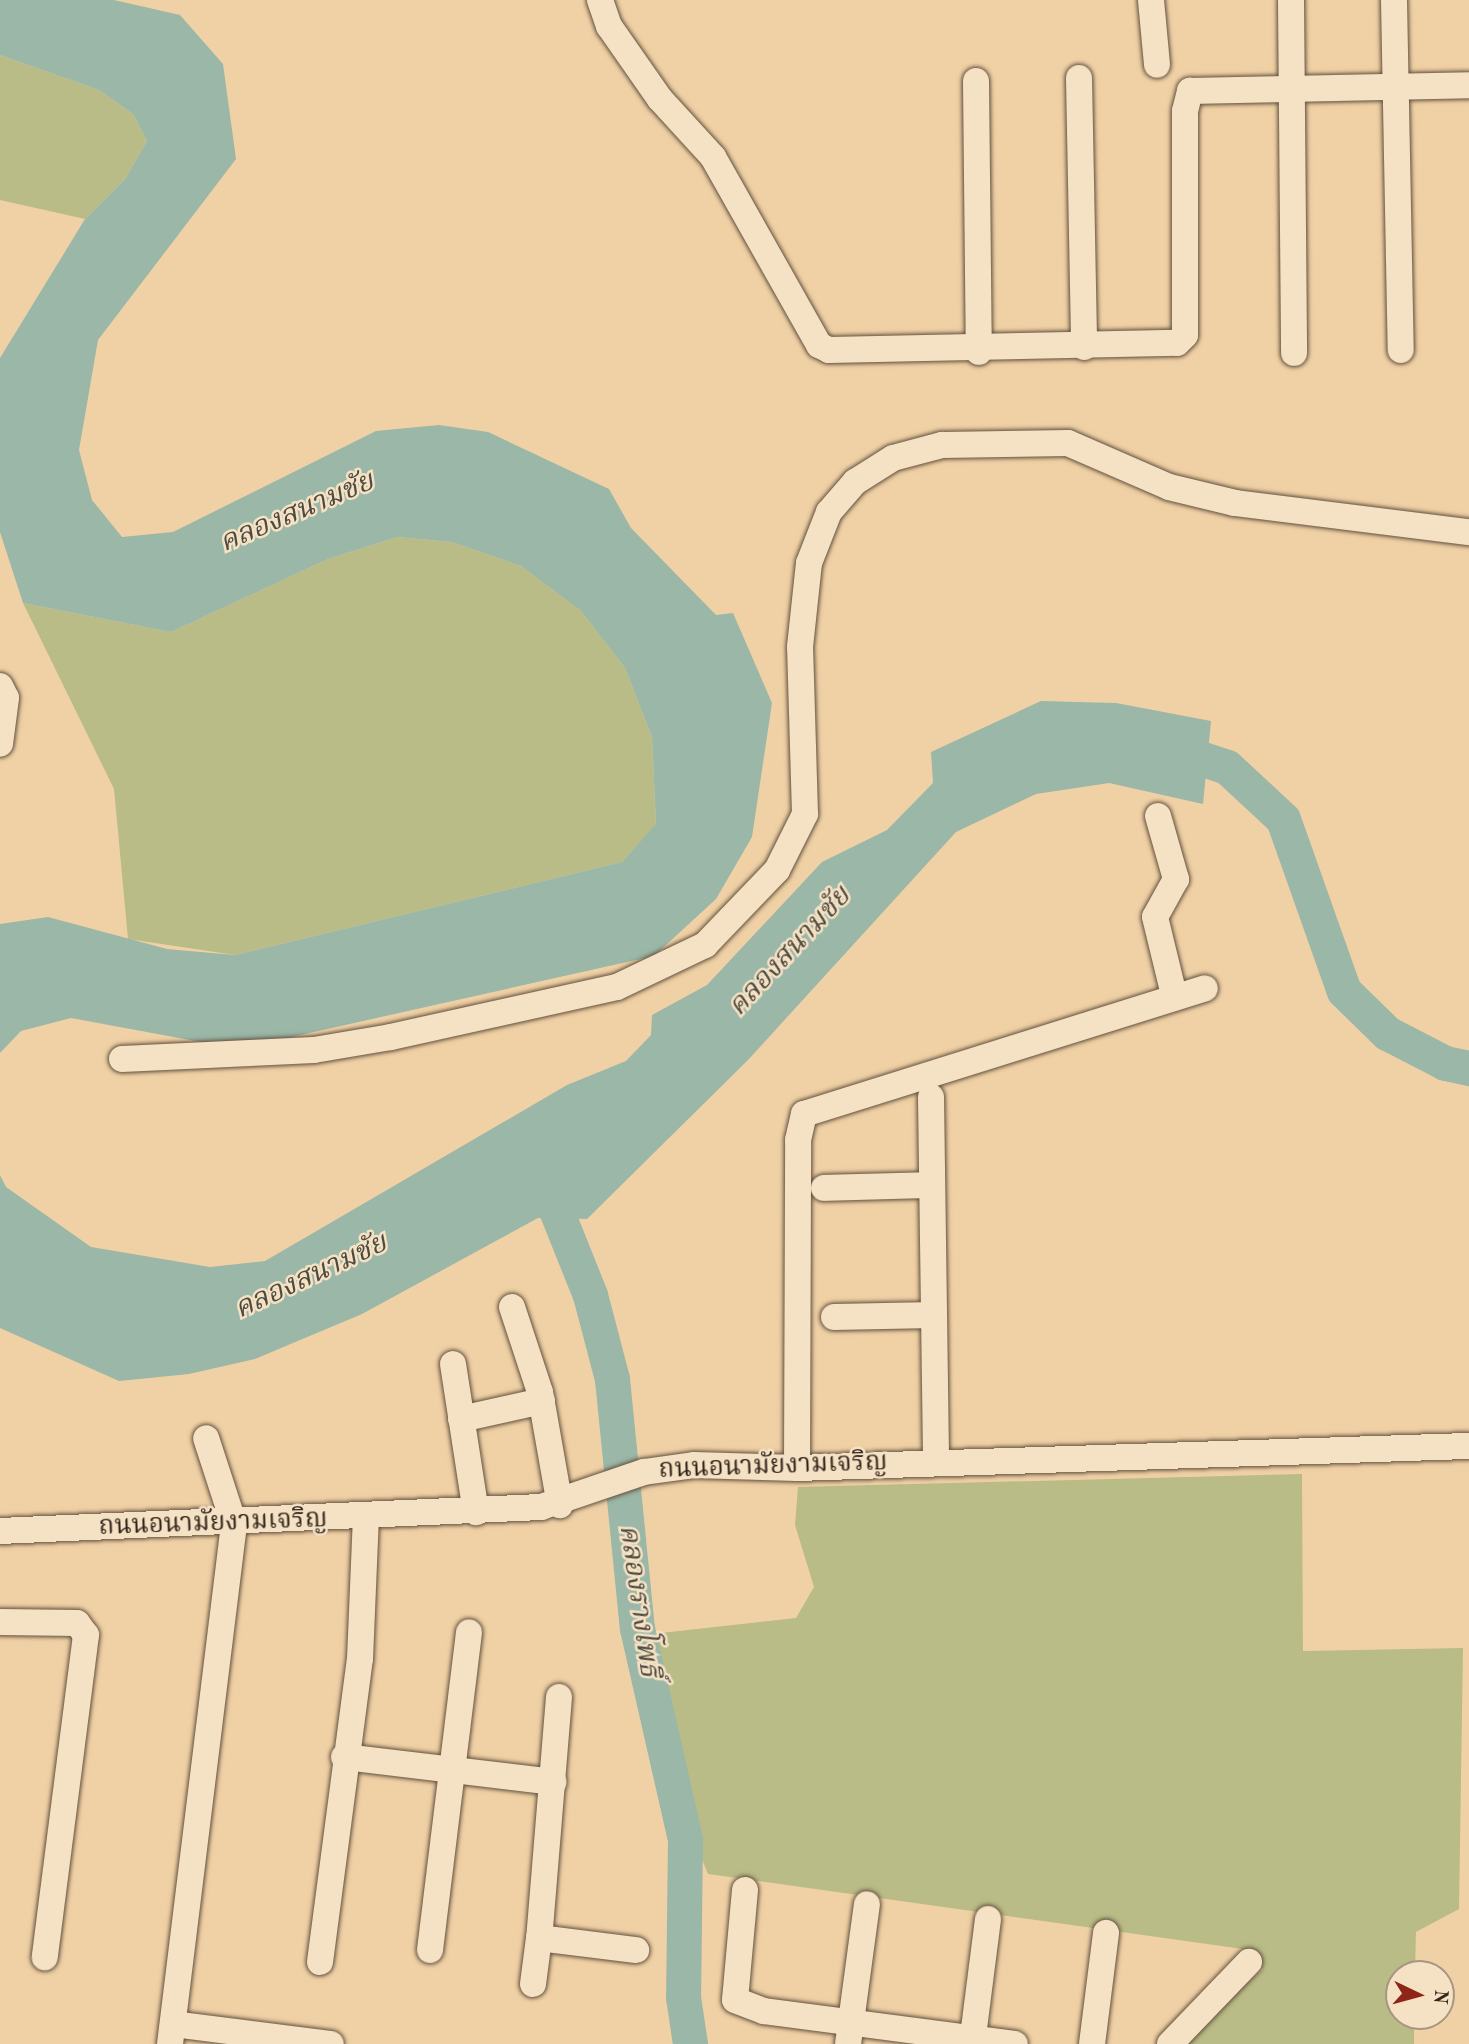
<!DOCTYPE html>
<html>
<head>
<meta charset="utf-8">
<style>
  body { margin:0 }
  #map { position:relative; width:1469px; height:2044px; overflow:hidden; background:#f0d1a5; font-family:"Old Standard TT","Noto Serif Thai",serif }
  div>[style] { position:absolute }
  .green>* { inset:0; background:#b9bc86 }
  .water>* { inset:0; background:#9ab7a7 }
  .river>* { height:35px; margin:-17.5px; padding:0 17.5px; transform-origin:17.5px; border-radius:17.5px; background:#9ab7a7 }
  .roads { filter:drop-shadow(0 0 2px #62513f) drop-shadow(0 0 2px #62513f) }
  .minor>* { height:26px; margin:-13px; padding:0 13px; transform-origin:13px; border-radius:13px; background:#f5e1c4 }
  span { translate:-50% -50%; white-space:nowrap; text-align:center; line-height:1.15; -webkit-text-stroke:5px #f5e1c4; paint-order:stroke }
  .street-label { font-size:26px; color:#33261d }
  .water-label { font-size:28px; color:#4d4a40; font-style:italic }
  .north { position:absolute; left:1385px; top:1960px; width:70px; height:70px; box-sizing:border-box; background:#f5e1c4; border:2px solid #a79681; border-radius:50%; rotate:95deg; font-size:19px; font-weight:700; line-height:28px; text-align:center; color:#33261d }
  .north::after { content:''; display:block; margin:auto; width:24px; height:32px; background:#8f2418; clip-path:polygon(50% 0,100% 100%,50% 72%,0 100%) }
</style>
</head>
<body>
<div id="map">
  <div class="green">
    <div style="clip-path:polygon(0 55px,99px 90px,133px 114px,147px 141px,125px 179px,85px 219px,0 200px)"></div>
    <div style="clip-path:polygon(397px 537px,452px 542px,521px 566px,581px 611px,625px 668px,652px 737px,656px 825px,622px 862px,235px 955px,128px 939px,114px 789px,23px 603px,171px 632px,328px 559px)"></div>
    <div style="clip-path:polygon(1302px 1474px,1303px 1651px,1463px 1648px,1459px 1909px,1416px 1932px,1415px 1974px,1399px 1974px,1399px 2016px,1414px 2016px,1414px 2044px,1182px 2044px,1263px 1969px,1250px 1950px,708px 1874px,688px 1825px,651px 1658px,652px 1634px,796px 1618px,814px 1587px,795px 1525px,798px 1487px)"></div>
  </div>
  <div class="water">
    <div style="clip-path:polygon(0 0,114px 0,180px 15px,223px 64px,236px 159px,98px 340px,79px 450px,92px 500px,122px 537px,173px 532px,376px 431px,439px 425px,488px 432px,609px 489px,631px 528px,716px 615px,733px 613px,772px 703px,752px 837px,716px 899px,654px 956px,287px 1038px,206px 1043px,71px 1018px,21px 1031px,0 1053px,0 924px,48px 917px,167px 949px,235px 955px,622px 862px,656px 824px,652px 737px,625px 668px,581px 611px,521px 566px,452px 542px,397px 537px,328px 559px,171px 632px,23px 603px,0 532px,0 358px,85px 219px,125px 179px,147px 141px,133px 114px,99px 90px,0 55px)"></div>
    <div style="clip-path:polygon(1041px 701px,1116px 703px,1211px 721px,1203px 804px,1109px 783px,1036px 794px,956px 832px,748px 1060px,587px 1219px,538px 1218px,362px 1314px,255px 1359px,189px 1374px,119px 1381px,0 1328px,0 1175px,6px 1187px,91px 1247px,210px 1267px,265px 1261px,567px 1085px,626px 1061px,651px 1035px,652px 1015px,707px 985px,822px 862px,887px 830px,933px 783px,931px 752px)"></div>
  </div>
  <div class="river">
    <div style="left:1164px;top:746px;width:66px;rotate:18.4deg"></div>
    <div style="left:1227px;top:767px;width:76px;rotate:42.9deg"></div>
    <div style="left:1283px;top:819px;width:182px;rotate:70.5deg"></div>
    <div style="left:1344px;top:991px;width:60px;rotate:44.3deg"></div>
    <div style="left:1387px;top:1033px;width:65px;rotate:27.3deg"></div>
    <div style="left:1445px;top:1063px;width:25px;rotate:12deg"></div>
    <div style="left:542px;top:1175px;width:129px;rotate:68.2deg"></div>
    <div style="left:590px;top:1295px;width:87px;rotate:75.3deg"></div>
    <div style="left:612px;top:1379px;width:250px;rotate:84.3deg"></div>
    <div style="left:637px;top:1628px;width:216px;rotate:77.2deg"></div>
    <div style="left:685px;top:1839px;width:158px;rotate:90.7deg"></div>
    <div style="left:683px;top:1997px;width:48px;rotate:81.5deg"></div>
  </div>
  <div class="roads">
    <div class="minor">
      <div style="left:600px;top:0;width:28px;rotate:71deg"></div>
      <div style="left:609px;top:26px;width:89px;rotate:55.1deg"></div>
      <div style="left:660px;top:99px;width:79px;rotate:47.6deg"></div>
      <div style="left:713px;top:157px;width:216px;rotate:60.6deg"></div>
      <div style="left:819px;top:345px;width:11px;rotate:27deg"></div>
      <div style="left:829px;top:350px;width:348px;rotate:-1.2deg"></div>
      <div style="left:1177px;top:343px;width:11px;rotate:-45deg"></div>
      <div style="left:1185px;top:335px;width:224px;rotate:-90deg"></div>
      <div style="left:1185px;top:111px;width:21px;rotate:-76deg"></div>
      <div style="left:1190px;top:91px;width:279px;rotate:-1.2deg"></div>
      <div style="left:1151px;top:0;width:65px;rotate:84.7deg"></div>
      <div style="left:1291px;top:0;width:353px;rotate:89.5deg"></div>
      <div style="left:1394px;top:0;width:350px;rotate:88.9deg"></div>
      <div style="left:1079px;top:78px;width:269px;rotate:88.9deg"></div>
      <div style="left:976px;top:81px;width:271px;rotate:89.4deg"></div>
      <div style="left:0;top:686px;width:13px;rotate:63deg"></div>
      <div style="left:6px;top:698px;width:46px;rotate:97.4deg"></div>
      <div style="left:1158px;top:816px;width:66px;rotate:74.1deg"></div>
      <div style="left:1176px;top:879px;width:43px;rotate:118.9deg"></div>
      <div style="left:1155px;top:917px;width:80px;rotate:76.3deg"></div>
      <div style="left:122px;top:1059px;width:192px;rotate:-2.7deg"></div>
      <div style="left:314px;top:1050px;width:78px;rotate:-9.6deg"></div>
      <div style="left:391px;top:1037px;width:231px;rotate:-12.5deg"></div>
      <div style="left:617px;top:987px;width:98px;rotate:-25.5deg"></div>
      <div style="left:705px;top:945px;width:104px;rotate:-46.2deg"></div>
      <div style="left:777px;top:870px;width:63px;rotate:-63.4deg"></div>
      <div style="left:805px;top:814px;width:167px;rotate:-91.7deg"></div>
      <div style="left:800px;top:647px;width:84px;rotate:-83.9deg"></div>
      <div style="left:809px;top:563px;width:55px;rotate:-68.6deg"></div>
      <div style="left:829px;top:512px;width:40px;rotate:-49deg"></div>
      <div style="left:855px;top:482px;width:45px;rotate:-32.3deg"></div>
      <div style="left:893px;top:458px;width:51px;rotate:-14.9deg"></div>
      <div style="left:942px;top:445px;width:126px;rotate:-0.9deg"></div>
      <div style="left:1068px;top:443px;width:110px;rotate:23.5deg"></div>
      <div style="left:1169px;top:487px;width:68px;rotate:13.6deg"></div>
      <div style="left:1235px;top:503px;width:236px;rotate:7.1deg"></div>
      <div style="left:931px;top:1097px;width:362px;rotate:89.2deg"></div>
      <div style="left:824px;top:1188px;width:108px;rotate:-1.6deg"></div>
      <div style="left:512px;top:1307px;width:89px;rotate:71.8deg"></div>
      <div style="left:540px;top:1392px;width:115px;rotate:80deg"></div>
      <div style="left:834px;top:1317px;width:100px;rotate:-1.1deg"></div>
      <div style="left:453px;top:1364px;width:150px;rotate:81.2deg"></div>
      <div style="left:461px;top:1419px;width:83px;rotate:-12.5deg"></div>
      <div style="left:797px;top:1468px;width:328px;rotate:-89.8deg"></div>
      <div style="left:798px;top:1140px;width:27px;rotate:-77deg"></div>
      <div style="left:804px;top:1114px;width:420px;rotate:-17.4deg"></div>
      <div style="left:0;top:1531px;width:542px;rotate:-2.54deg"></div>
      <div style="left:541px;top:1507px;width:109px;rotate:-18.8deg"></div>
      <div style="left:644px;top:1472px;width:50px;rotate:-8deg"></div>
      <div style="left:694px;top:1465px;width:103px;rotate:1.7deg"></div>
      <div style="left:797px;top:1468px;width:672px;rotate:-1.88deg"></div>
      <div style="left:0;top:1622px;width:77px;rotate:0.7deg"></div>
      <div style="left:77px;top:1623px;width:15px;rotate:53deg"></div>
      <div style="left:86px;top:1635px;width:325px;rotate:97.3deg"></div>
      <div style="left:559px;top:1697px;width:242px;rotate:94.7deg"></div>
      <div style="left:539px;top:1938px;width:98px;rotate:7.1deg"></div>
      <div style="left:344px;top:1757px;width:211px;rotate:6.8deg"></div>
      <div style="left:745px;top:1890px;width:110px;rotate:95.2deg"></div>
      <div style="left:735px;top:2000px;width:31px;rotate:21deg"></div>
      <div style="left:764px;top:2011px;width:253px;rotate:7.5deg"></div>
      <div style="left:430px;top:1950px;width:320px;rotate:-83deg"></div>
      <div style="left:320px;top:1962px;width:306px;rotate:-82.5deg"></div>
      <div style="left:360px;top:1659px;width:141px;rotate:-87.6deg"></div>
      <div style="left:533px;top:1984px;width:46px;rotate:-82.6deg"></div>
      <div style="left:173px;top:2024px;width:159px;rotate:7.2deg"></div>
      <div style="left:170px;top:2044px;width:524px;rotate:-82.98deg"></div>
      <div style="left:234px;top:1524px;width:90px;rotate:-108deg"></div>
      <div style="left:848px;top:2044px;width:141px;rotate:-82.3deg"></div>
      <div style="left:972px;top:2044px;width:126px;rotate:-82.7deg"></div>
      <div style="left:1092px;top:2044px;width:112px;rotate:-82.8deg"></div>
      <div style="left:1170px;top:2044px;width:114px;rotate:-46.1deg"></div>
    </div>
  </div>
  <div class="street-label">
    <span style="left:773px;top:1467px;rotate:-2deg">ถนนอนามัยงามเจริญ</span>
    <span style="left:213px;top:1524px;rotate:-2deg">ถนนอนามัยงามเจริญ</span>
  </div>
  <div class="water-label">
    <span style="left:297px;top:513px;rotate:-23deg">คลองสนามชัย</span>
    <span style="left:790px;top:952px;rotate:-47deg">คลองสนามชัย</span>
    <span style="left:311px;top:1277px;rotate:-25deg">คลองสนามชัย</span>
    <span style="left:638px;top:1601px;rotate:82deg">คลองรางโพธิ์</span>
  </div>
  <div class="north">N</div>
</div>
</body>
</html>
